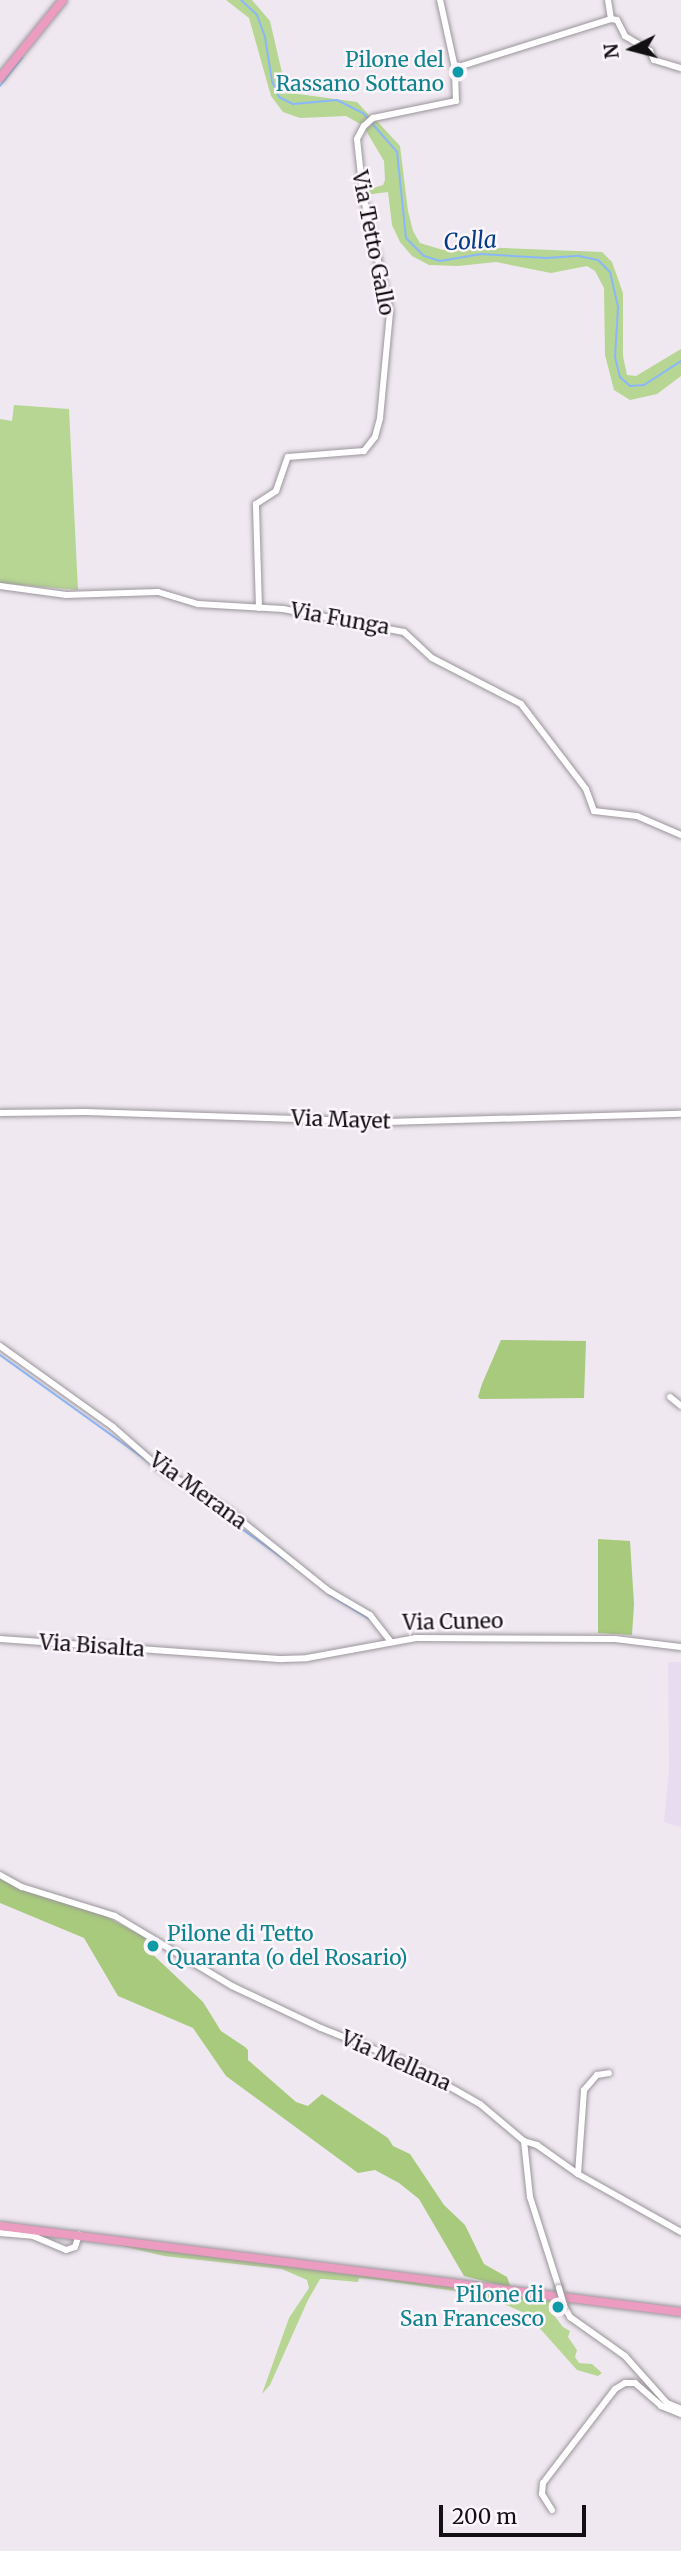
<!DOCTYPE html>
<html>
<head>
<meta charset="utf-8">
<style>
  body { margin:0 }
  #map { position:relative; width:681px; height:2551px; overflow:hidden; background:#efe8f0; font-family:Merriweather,serif }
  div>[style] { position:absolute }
  .industrial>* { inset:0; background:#e8dcf0 }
  .green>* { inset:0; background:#b7d593 }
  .forest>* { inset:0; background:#a8ca7d }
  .stream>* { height:2px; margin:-1px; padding:0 1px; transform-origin:1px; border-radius:1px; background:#8ab7fb }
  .roads { filter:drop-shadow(0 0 2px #9b959b) drop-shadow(0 0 2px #9b959b) }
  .minor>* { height:6px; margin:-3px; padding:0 3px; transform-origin:3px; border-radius:3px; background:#fff }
  .major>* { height:8px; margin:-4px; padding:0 4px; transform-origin:4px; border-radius:4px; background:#ed9cc1 }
  .bridges { filter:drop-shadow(0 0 2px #9b959b) drop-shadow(0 0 2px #9b959b) }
  .minor-bridge>* { height:6px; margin:-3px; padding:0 3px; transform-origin:3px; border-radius:3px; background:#fff }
  .dots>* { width:19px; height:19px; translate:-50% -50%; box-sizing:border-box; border:4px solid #fdf6fd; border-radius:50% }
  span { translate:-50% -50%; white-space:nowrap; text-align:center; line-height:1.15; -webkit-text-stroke:5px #fdf6fd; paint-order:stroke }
  .culture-label { font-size:21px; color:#0d838f }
  .right { translate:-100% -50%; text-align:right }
  .left { translate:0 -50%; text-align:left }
  .street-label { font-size:21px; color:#121013 }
  .water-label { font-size:23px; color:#003c88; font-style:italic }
  .north { position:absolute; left:597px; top:14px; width:70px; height:70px; -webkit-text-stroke:5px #fdf6fd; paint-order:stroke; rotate:264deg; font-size:19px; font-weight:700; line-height:28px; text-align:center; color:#121013 }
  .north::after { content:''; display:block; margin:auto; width:24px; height:32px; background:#121013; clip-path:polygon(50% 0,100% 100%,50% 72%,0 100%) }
  .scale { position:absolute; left:439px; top:2505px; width:147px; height:32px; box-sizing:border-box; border:4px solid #121013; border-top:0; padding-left:9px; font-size:21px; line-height:24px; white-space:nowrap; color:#121013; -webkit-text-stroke:5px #fdf6fd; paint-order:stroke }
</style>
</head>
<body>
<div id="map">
  <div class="industrial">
    <div style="clip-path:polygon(668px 1662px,681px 1662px,681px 1827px,664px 1822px,669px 1770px)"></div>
  </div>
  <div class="green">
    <div style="clip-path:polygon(226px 0,252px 0,270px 21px,283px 77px,291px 93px,357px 102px,370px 116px,362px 125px,346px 116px,300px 118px,283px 112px,271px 96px,249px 18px)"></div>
    <div style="clip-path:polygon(376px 120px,400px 146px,408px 211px,413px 231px,420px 243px,443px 250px,480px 247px,602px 252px,612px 262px,623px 293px,623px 356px,627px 375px,636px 376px,681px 349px,681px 376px,657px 394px,630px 400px,614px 390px,605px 355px,604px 288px,595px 271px,587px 266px,551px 273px,496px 262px,458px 266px,429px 265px,412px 256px,400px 242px,392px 225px,388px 192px,365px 195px,364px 191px,383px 185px,385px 180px,384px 161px,365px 129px)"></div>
    <div style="clip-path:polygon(14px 405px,69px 409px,78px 590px,0 583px,0 419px,12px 421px)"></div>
    <div style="clip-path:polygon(110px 2243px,532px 2296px,537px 2304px,544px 2299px,559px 2302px,553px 2314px,563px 2327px,570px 2331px,568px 2337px,577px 2350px,575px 2357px,579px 2363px,592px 2364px,602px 2373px,598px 2376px,577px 2370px,527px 2314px,497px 2301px,462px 2296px,455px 2291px,379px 2280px,359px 2278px,358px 2282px,324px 2279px,320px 2279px,308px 2300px,270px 2385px,262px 2394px,289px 2318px,309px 2288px,307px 2280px,282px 2269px,164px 2256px)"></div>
  </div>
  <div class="forest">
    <div style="clip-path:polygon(501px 1340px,586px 1341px,584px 1398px,480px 1399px,478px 1397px,482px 1384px)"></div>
    <div style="clip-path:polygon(598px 1539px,630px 1541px,634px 1604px,632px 1635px,598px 1633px)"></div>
    <div style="clip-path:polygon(0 1878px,23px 1890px,94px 1910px,148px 1939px,147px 1949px,203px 2002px,221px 2031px,245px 2047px,248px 2050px,248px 2060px,296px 2102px,308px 2106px,322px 2094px,388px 2138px,393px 2146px,410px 2154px,444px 2205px,465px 2225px,484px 2264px,507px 2277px,511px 2288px,464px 2276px,419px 2199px,399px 2183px,375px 2170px,358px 2173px,226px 2076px,193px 2028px,118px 1996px,84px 1938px,0 1903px)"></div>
  </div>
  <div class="stream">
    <div style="left:241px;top:0;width:22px;rotate:43deg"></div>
    <div style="left:257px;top:15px;width:23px;rotate:70deg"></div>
    <div style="left:265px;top:37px;width:45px;rotate:81deg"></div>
    <div style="left:272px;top:81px;width:17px;rotate:66deg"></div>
    <div style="left:279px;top:97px;width:16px;rotate:27deg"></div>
    <div style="left:293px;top:104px;width:44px;rotate:-5.2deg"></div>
    <div style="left:337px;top:100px;width:29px;rotate:27deg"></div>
    <div style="left:363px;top:113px;width:52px;rotate:48.9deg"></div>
    <div style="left:397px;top:152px;width:86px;rotate:84deg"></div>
    <div style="left:406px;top:238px;width:25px;rotate:45deg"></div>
    <div style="left:424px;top:256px;width:17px;rotate:17deg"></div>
    <div style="left:440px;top:261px;width:42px;rotate:-9.7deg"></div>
    <div style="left:481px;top:254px;width:66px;rotate:3.5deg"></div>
    <div style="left:547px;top:258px;width:32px;rotate:-4deg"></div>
    <div style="left:579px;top:256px;width:19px;rotate:12deg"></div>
    <div style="left:598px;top:260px;width:17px;rotate:45deg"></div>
    <div style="left:610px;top:272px;width:37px;rotate:77deg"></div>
    <div style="left:618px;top:308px;width:49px;rotate:93.5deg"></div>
    <div style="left:615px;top:357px;width:21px;rotate:76deg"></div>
    <div style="left:620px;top:377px;width:13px;rotate:42deg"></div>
    <div style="left:630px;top:386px;width:14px;rotate:-4deg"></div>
    <div style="left:644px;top:385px;width:44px;rotate:-33deg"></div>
    <div style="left:0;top:86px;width:36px;rotate:-52deg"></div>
    <div style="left:0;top:1355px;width:358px;rotate:35.7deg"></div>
    <div style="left:328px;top:1594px;width:50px;rotate:31.2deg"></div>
  </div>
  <div class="roads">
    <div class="minor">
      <div style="left:608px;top:0;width:19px;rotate:81deg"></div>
      <div style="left:611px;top:19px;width:6px;rotate:9deg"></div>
      <div style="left:617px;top:20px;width:18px;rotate:63deg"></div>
      <div style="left:625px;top:36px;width:29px;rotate:31deg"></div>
      <div style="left:650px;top:51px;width:10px;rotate:66deg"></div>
      <div style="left:654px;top:60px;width:28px;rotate:17deg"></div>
      <div style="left:455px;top:68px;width:164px;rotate:-17.4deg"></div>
      <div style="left:0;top:586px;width:67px;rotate:7.8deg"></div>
      <div style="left:66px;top:595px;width:92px;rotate:-1.9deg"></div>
      <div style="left:158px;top:592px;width:42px;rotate:16.7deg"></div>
      <div style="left:198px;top:604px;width:85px;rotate:3.4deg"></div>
      <div style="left:283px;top:609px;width:123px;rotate:10.8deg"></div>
      <div style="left:404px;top:632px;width:38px;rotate:43deg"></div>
      <div style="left:432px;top:658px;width:100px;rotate:27.3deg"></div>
      <div style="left:521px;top:704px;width:107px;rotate:52.6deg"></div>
      <div style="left:586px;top:789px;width:23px;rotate:70deg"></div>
      <div style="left:594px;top:811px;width:43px;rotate:6.6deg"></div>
      <div style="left:637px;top:816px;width:48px;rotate:23.4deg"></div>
      <div style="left:259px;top:608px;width:104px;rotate:-91.7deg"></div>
      <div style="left:256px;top:504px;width:24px;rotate:-33deg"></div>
      <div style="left:276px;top:491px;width:36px;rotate:-71deg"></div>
      <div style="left:288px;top:457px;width:76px;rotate:-4.5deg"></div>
      <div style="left:364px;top:451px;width:18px;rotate:-52deg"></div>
      <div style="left:375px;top:437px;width:20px;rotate:-75deg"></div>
      <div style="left:380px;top:418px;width:106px;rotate:-84.6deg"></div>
      <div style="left:390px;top:312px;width:120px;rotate:-103deg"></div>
      <div style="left:363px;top:195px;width:56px;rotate:-96.1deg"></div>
      <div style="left:357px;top:139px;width:15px;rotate:-62deg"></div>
      <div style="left:364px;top:126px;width:12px;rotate:-42deg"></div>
      <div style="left:373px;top:118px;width:85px;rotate:-11.6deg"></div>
      <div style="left:456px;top:101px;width:33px;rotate:-92deg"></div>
      <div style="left:455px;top:68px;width:70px;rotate:-102.4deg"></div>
      <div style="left:0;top:1113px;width:86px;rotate:-0.7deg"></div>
      <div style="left:86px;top:1112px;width:300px;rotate:1.9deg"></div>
      <div style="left:386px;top:1122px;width:295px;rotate:-1.6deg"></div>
      <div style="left:0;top:1346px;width:139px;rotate:35.6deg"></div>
      <div style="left:113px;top:1427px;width:64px;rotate:41.2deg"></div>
      <div style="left:161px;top:1469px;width:80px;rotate:31.7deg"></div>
      <div style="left:229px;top:1511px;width:128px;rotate:38.7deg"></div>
      <div style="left:329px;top:1591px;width:48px;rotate:30.3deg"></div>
      <div style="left:370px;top:1615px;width:33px;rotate:52deg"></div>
      <div style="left:670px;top:1397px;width:14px;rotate:39deg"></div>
      <div style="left:0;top:1639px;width:283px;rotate:4.1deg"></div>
      <div style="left:282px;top:1659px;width:25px;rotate:-2deg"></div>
      <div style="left:307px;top:1658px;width:111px;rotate:-10.4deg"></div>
      <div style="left:416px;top:1638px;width:199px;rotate:0.3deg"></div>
      <div style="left:615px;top:1639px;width:66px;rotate:6.9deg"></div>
      <div style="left:0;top:1875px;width:25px;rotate:29deg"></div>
      <div style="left:22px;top:1887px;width:97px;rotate:17.3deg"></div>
      <div style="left:115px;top:1916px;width:136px;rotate:30.9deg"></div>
      <div style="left:232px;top:1986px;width:98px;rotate:25.3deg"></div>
      <div style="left:321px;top:2028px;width:94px;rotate:21.9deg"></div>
      <div style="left:408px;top:2063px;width:83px;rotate:29.7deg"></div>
      <div style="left:480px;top:2104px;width:57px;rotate:40.1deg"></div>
      <div style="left:524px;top:2141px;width:56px;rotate:83.9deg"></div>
      <div style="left:530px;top:2197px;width:96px;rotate:72.3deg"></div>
      <div style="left:524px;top:2141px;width:14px;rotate:17deg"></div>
      <div style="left:537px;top:2145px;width:50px;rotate:35.3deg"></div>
      <div style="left:578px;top:2174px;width:118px;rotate:29.4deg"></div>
      <div style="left:578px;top:2174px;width:84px;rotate:-85.9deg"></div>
      <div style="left:584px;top:2090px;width:20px;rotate:-49deg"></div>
      <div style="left:597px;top:2075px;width:12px;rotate:-9deg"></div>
      <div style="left:0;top:2233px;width:33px;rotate:5deg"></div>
      <div style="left:33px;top:2236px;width:36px;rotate:23deg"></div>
      <div style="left:66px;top:2250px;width:9px;rotate:-18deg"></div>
      <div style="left:75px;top:2247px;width:13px;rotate:-72deg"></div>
      <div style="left:564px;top:2306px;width:13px;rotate:61deg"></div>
      <div style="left:570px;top:2317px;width:67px;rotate:35.3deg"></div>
      <div style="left:625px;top:2356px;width:63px;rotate:48.2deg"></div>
      <div style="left:667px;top:2403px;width:15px;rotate:23deg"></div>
      <div style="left:552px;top:2510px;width:19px;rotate:-122deg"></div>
      <div style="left:542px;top:2494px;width:11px;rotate:-85deg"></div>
      <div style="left:543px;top:2483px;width:118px;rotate:-52.5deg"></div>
      <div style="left:615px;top:2389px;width:12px;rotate:-31deg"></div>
      <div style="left:625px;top:2383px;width:10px"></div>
      <div style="left:635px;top:2383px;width:35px;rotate:41deg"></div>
      <div style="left:661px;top:2406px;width:22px;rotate:22deg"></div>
    </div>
    <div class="major">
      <div style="left:0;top:78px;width:100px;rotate:-51.1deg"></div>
      <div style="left:0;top:2226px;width:686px;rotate:7.2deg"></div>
    </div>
  </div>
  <div class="bridges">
    <div class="minor-bridge">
      <div style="left:559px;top:2288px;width:19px;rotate:74deg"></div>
    </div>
  </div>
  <div class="dots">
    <div style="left:458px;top:72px;background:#0f9aa8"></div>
    <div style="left:153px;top:1946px;background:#0f9aa8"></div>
    <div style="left:558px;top:2307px;background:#0f9aa8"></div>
  </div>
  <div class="culture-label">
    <span class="right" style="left:444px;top:72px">Pilone del<br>Rassano Sottano</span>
    <span class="left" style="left:167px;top:1946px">Pilone di Tetto<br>Quaranta (o del Rosario)</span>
    <span class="right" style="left:544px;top:2307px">Pilone di<br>San Francesco</span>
  </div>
  <div class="street-label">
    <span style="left:373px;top:243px;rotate:79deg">Via Tetto Gallo</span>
    <span style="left:340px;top:619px;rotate:10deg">Via Funga</span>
    <span style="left:341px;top:1120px;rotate:2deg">Via Mayet</span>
    <span style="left:198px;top:1491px;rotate:36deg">Via Merana</span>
    <span style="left:453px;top:1622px;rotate:-1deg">Via Cuneo</span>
    <span style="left:92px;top:1646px;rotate:4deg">Via Bisalta</span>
    <span style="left:396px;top:2061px;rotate:24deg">Via Mellana</span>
  </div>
  <div class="water-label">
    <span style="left:470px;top:241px;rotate:-3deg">Colla</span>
  </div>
  <div class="north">N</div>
  <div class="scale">200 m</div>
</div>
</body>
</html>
